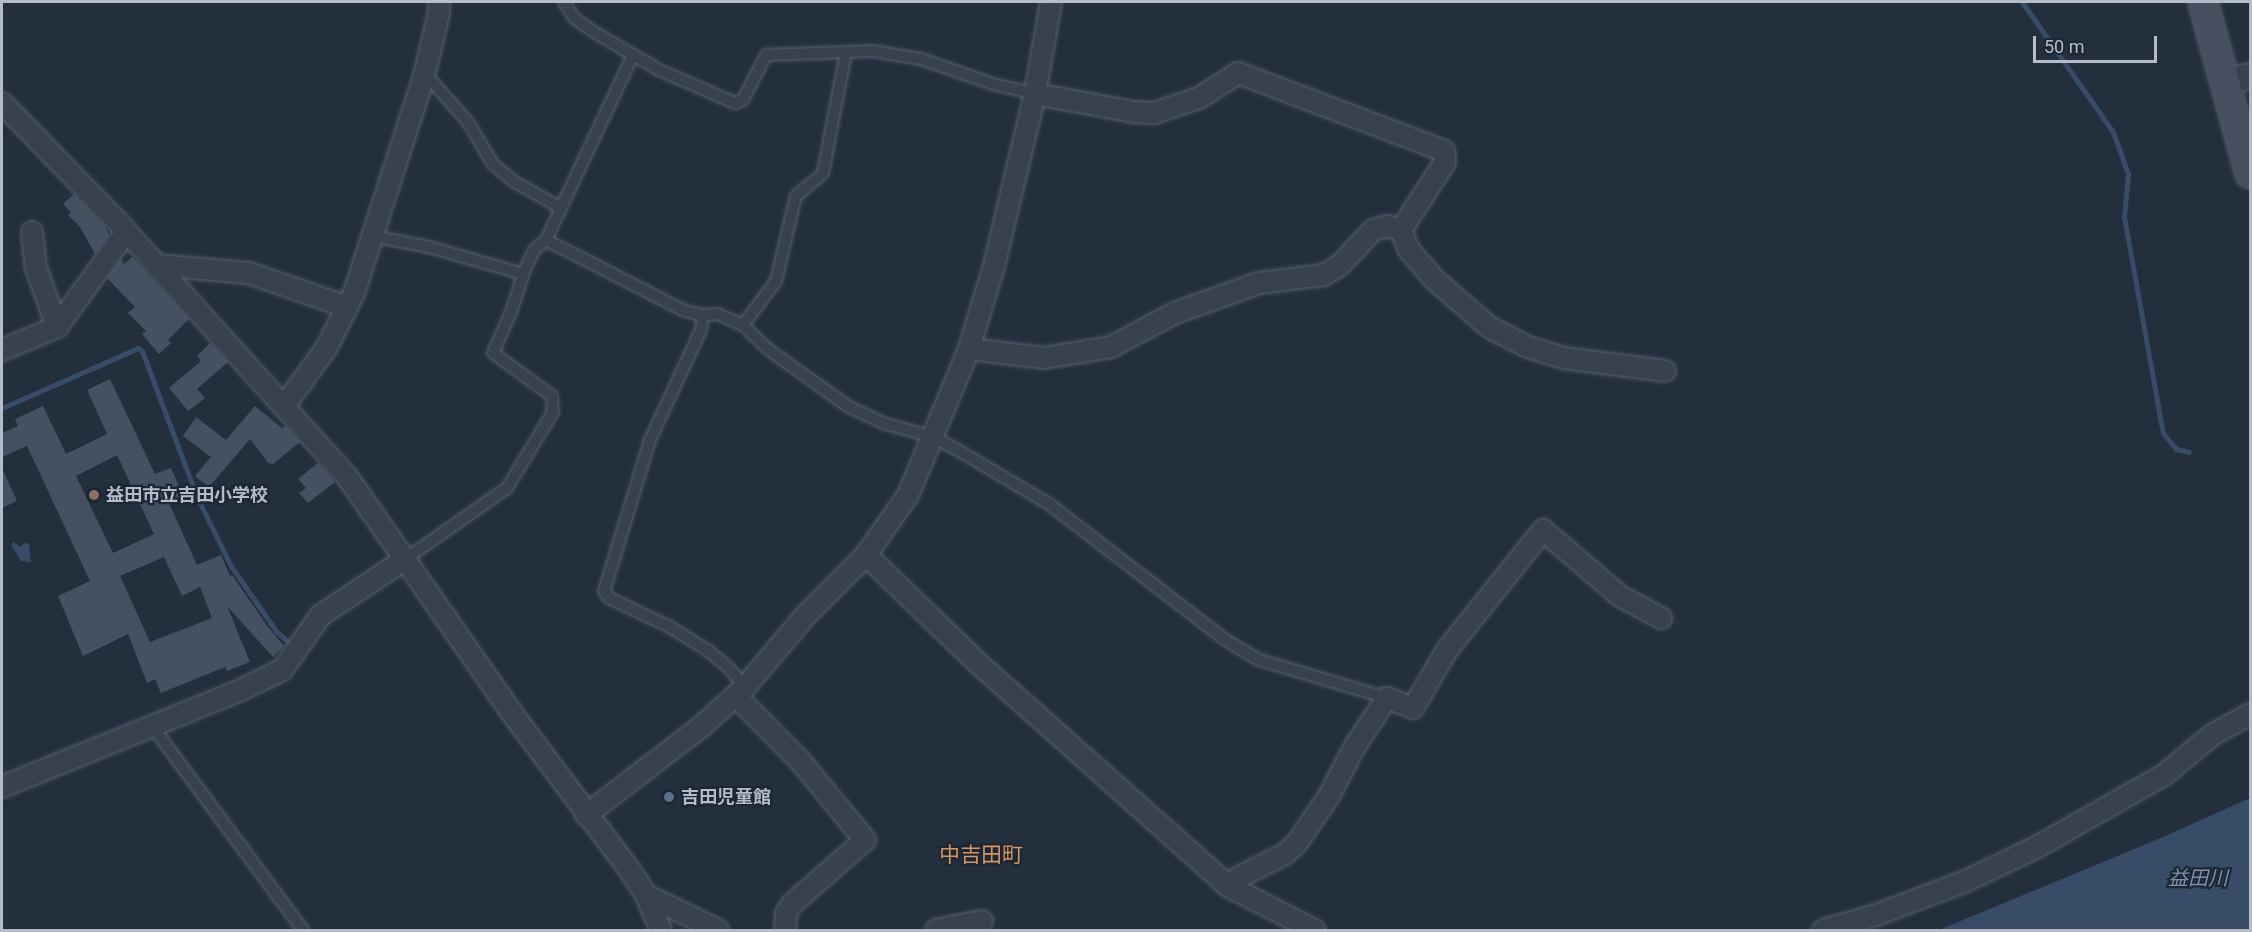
<!DOCTYPE html>
<html>
<head>
<meta charset="utf-8">
<style>
  body { margin:0 }
  #map { position:relative; width:2252px; height:932px; overflow:hidden; background:#242f3e; font-family:Roboto,"Noto Sans JP",sans-serif }
  div>[style] { position:absolute }
  .water>* { inset:0; background:#394c67 }
  .stream>* { height:5px; margin:-2.5px; padding:0 2.5px; transform-origin:2.5px; border-radius:2.5px; background:#394c67 }
  .building>* { inset:0; background:#455162 }
  .roads { filter:drop-shadow(0 0 2px #565f6c) drop-shadow(0 0 2px #565f6c) }
  .service>* { height:10px; margin:-5px; padding:0 5px; transform-origin:5px; border-radius:5px; background:#38414e }
  .minor>* { height:20px; margin:-10px; padding:0 10px; transform-origin:10px; border-radius:10px; background:#38414e }
  .tertiary>* { height:24px; margin:-12px; padding:0 12px; transform-origin:12px; border-radius:12px; background:#38414e }
  .secondary>* { height:28px; margin:-14px; padding:0 14px; transform-origin:14px; border-radius:14px; background:#465061 }
  .dots>* { width:16px; height:16px; translate:-50% -50%; box-sizing:border-box; border:3px solid #1d2633; border-radius:50% }
  span { translate:-50% -50%; white-space:nowrap; text-align:center; line-height:1.15; -webkit-text-stroke:4.5px #1d2633; paint-order:stroke }
  .poi-label { font-size:18px; color:#b4bcc9; font-weight:700 }
  .left { translate:0 -50%; text-align:left }
  .water-label { font-size:20px; color:#7c92b1; font-style:italic }
  .quarter-label { font-size:21px; color:#d59563 }
  .frame { position:absolute; inset:0; border:3px solid #b4bcc9; pointer-events:none }
  .scale { position:absolute; left:2033px; top:36px; width:124px; height:27px; box-sizing:border-box; border:3px solid #b4bcc9; border-top:0; padding-left:8px; font-size:18px; line-height:21px; white-space:nowrap; color:#b4bcc9; -webkit-text-stroke:4px #1d2633; paint-order:stroke }
</style>
</head>
<body>
<div id="map">
  <div class="water">
    <div style="clip-path:polygon(13px 542px,20px 547px,24px 543px,29px 544px,31px 562px,21px 561px,11px 545px)"></div>
    <div style="clip-path:polygon(2250px 798px,2250px 930px,1939px 930px,2163px 837px)"></div>
  </div>
  <div class="stream">
    <div style="left:2022px;top:2px;width:159px;rotate:55deg"></div>
    <div style="left:2113px;top:132px;width:45px;rotate:70.3deg"></div>
    <div style="left:2128px;top:174px;width:43px;rotate:95.3deg"></div>
    <div style="left:2124px;top:217px;width:219px;rotate:79.8deg"></div>
    <div style="left:2163px;top:433px;width:21px;rotate:51deg"></div>
    <div style="left:2176px;top:449px;width:13px;rotate:13deg"></div>
    <div style="left:2px;top:408px;width:149px;rotate:-23.8deg"></div>
    <div style="left:138px;top:348px;width:5px;rotate:37deg"></div>
    <div style="left:142px;top:351px;width:154px;rotate:69.4deg"></div>
    <div style="left:196px;top:495px;width:79px;rotate:63.8deg"></div>
    <div style="left:231px;top:566px;width:79px;rotate:55.3deg"></div>
    <div style="left:276px;top:631px;width:21px;rotate:41deg"></div>
  </div>
  <div class="building">
    <div style="clip-path:polygon(74px 194px,104px 225px,109px 235px,95px 254px,80px 227px,68px 215px,71px 213px,63px 204px)"></div>
    <div style="clip-path:polygon(132px 257px,189px 319px,168px 340px,171px 343px,159px 354px,142px 334px,146px 331px,128px 313px,135px 307px,107px 278px,121px 259px,124px 264px)"></div>
    <div style="clip-path:polygon(210px 343px,228px 362px,197px 389px,205px 398px,188px 411px,169px 388px,201px 361px,197px 356px)"></div>
    <div style="clip-path:polygon(evenodd,110px 379px,155px 474px,171px 468px,184px 497px,169px 503px,197px 565px,221px 555px,230px 576px,232px 575px,268px 627px,284px 646px,273px 657px,227px 606px,250px 662px,227px 671px,225px 667px,161px 693px,155px 679px,147px 683px,128px 634px,83px 656px,58px 596px,90px 581px,27px 446px,2px 457px,2px 433px,18px 426px,15px 419px,43px 406px,66px 454px,107px 434px,87px 390px,110px 379px,117px 455px,154px 534px,113px 553px,76px 476px,117px 455px,110px 379px,164px 557px,182px 596px,200px 587px,212px 618px,150px 642px,120px 576px,164px 557px)"></div>
    <div style="clip-path:polygon(255px 406px,282px 428px,285px 426px,300px 442px,273px 464px,268px 463px,250px 439px,209px 487px,195px 476px,211px 457px,183px 436px,196px 417px,226px 440px)"></div>
    <div style="clip-path:polygon(318px 463px,335px 482px,308px 503px,299px 493px,306px 488px,298px 479px)"></div>
    <div style="clip-path:polygon(2px 468px,17px 501px,2px 508px)"></div>
  </div>
  <div class="roads">
    <div class="service">
      <div style="left:564px;top:2px;width:19px;rotate:58deg"></div>
      <div style="left:574px;top:18px;width:24px;rotate:35deg"></div>
      <div style="left:594px;top:32px;width:75px;rotate:30.3deg"></div>
      <div style="left:659px;top:70px;width:83px;rotate:23.5deg"></div>
      <div style="left:735px;top:103px;width:9px;rotate:-21deg"></div>
      <div style="left:743px;top:100px;width:51px;rotate:-62.9deg"></div>
      <div style="left:766px;top:55px;width:80px;rotate:-2.1deg"></div>
      <div style="left:846px;top:52px;width:27px;rotate:-2deg"></div>
      <div style="left:873px;top:51px;width:49px;rotate:9.5deg"></div>
      <div style="left:921px;top:59px;width:76px;rotate:19.1deg"></div>
      <div style="left:993px;top:84px;width:43px;rotate:13.4deg"></div>
      <div style="left:424px;top:76px;width:4px;rotate:14deg"></div>
      <div style="left:428px;top:77px;width:60px;rotate:48.4deg"></div>
      <div style="left:468px;top:122px;width:49px;rotate:59.2deg"></div>
      <div style="left:493px;top:164px;width:26px;rotate:40deg"></div>
      <div style="left:513px;top:181px;width:55px;rotate:29.4deg"></div>
      <div style="left:561px;top:208px;width:35px;rotate:115deg"></div>
      <div style="left:546px;top:240px;width:156px;rotate:27.1deg"></div>
      <div style="left:685px;top:311px;width:18px;rotate:13deg"></div>
      <div style="left:703px;top:315px;width:15px;rotate:-4deg"></div>
      <div style="left:718px;top:314px;width:27px;rotate:24deg"></div>
      <div style="left:743px;top:325px;width:36px;rotate:44deg"></div>
      <div style="left:769px;top:350px;width:98px;rotate:35.5deg"></div>
      <div style="left:849px;top:407px;width:38px;rotate:25deg"></div>
      <div style="left:883px;top:423px;width:52px;rotate:15.6deg"></div>
      <div style="left:933px;top:437px;width:26px;rotate:28deg"></div>
      <div style="left:956px;top:449px;width:108px;rotate:30.6deg"></div>
      <div style="left:1049px;top:504px;width:221px;rotate:37.6deg"></div>
      <div style="left:1224px;top:639px;width:41px;rotate:31deg"></div>
      <div style="left:1259px;top:660px;width:134px;rotate:16.5deg"></div>
      <div style="left:561px;top:208px;width:169px;rotate:-64.8deg"></div>
      <div style="left:372px;top:236px;width:58px;rotate:10.9deg"></div>
      <div style="left:429px;top:247px;width:98px;rotate:16deg"></div>
      <div style="left:523px;top:274px;width:26px;rotate:-65deg"></div>
      <div style="left:534px;top:250px;width:16px;rotate:-40deg"></div>
      <div style="left:703px;top:315px;width:15px;rotate:98deg"></div>
      <div style="left:701px;top:330px;width:121px;rotate:114.9deg"></div>
      <div style="left:650px;top:440px;width:158px;rotate:106.9deg"></div>
      <div style="left:604px;top:591px;width:9px;rotate:54deg"></div>
      <div style="left:609px;top:598px;width:68px;rotate:25.4deg"></div>
      <div style="left:670px;top:627px;width:44px;rotate:31.9deg"></div>
      <div style="left:707px;top:650px;width:26px;rotate:39deg"></div>
      <div style="left:727px;top:666px;width:28px;rotate:49deg"></div>
      <div style="left:743px;top:325px;width:55px;rotate:-53.1deg"></div>
      <div style="left:776px;top:281px;width:87px;rotate:-76.8deg"></div>
      <div style="left:796px;top:196px;width:35px;rotate:-40deg"></div>
      <div style="left:823px;top:173px;width:123px;rotate:-79.2deg"></div>
      <div style="left:407px;top:558px;width:122px;rotate:-35deg"></div>
      <div style="left:507px;top:488px;width:89px;rotate:-58.8deg"></div>
      <div style="left:553px;top:412px;width:16px;rotate:-94deg"></div>
      <div style="left:552px;top:396px;width:73px;rotate:-143.9deg"></div>
      <div style="left:493px;top:353px;width:45px;rotate:-66.3deg"></div>
      <div style="left:511px;top:312px;width:40px;rotate:-72deg"></div>
      <div style="left:152px;top:726px;width:254px;rotate:53.5deg"></div>
    </div>
    <div class="minor">
      <div style="left:2px;top:103px;width:162px;rotate:45.8deg"></div>
      <div style="left:115px;top:219px;width:348px;rotate:48deg"></div>
      <div style="left:348px;top:478px;width:285px;rotate:55.1deg"></div>
      <div style="left:511px;top:712px;width:200px;rotate:53.1deg"></div>
      <div style="left:631px;top:872px;width:27px;rotate:57deg"></div>
      <div style="left:646px;top:895px;width:38px;rotate:67deg"></div>
      <div style="left:1401px;top:230px;width:22px;rotate:68deg"></div>
      <div style="left:1409px;top:250px;width:40px;rotate:49deg"></div>
      <div style="left:1435px;top:280px;width:72px;rotate:41deg"></div>
      <div style="left:1489px;top:327px;width:44px;rotate:27.1deg"></div>
      <div style="left:1528px;top:347px;width:38px;rotate:17deg"></div>
      <div style="left:1564px;top:358px;width:102px;rotate:7.3deg"></div>
      <div style="left:32px;top:232px;width:36px;rotate:84deg"></div>
      <div style="left:36px;top:268px;width:63px;rotate:70.4deg"></div>
      <div style="left:156px;top:265px;width:93px;rotate:4.9deg"></div>
      <div style="left:249px;top:273px;width:104px;rotate:19.1deg"></div>
      <div style="left:969px;top:349px;width:76px;rotate:6.8deg"></div>
      <div style="left:1044px;top:358px;width:68px;rotate:-9.3deg"></div>
      <div style="left:1111px;top:347px;width:72px;rotate:-28deg"></div>
      <div style="left:1175px;top:313px;width:89px;rotate:-19.7deg"></div>
      <div style="left:1259px;top:283px;width:65px;rotate:-7deg"></div>
      <div style="left:1324px;top:275px;width:19px;rotate:-32deg"></div>
      <div style="left:1340px;top:265px;width:48px;rotate:-46.7deg"></div>
      <div style="left:1373px;top:230px;width:15px;rotate:-16deg"></div>
      <div style="left:1387px;top:226px;width:15px;rotate:16deg"></div>
      <div style="left:1401px;top:230px;width:81px;rotate:-57.1deg"></div>
      <div style="left:1445px;top:162px;width:11px;rotate:-95deg"></div>
      <div style="left:1444px;top:151px;width:19px;rotate:-159deg"></div>
      <div style="left:1426px;top:144px;width:201px;rotate:-159.3deg"></div>
      <div style="left:1238px;top:73px;width:46px;rotate:147.3deg"></div>
      <div style="left:1199px;top:98px;width:47px;rotate:161.6deg"></div>
      <div style="left:1154px;top:113px;width:20px;rotate:-177deg"></div>
      <div style="left:1134px;top:112px;width:101px;rotate:-169.7deg"></div>
      <div style="left:2px;top:350px;width:60px;rotate:-22.7deg"></div>
      <div style="left:57px;top:327px;width:117px;rotate:-54deg"></div>
      <div style="left:285px;top:405px;width:72px;rotate:-54.1deg"></div>
      <div style="left:327px;top:347px;width:60px;rotate:-63.4deg"></div>
      <div style="left:354px;top:293px;width:228px;rotate:-72.1deg"></div>
      <div style="left:424px;top:76px;width:65px;rotate:-76.6deg"></div>
      <div style="left:439px;top:13px;width:11px;rotate:-90deg"></div>
      <div style="left:866px;top:555px;width:157px;rotate:44deg"></div>
      <div style="left:979px;top:664px;width:334px;rotate:41.7deg"></div>
      <div style="left:1228px;top:886px;width:97px;rotate:27.1deg"></div>
      <div style="left:736px;top:696px;width:93px;rotate:45.4deg"></div>
      <div style="left:801px;top:762px;width:101px;rotate:50.6deg"></div>
      <div style="left:865px;top:840px;width:96px;rotate:138.8deg"></div>
      <div style="left:793px;top:903px;width:12px;rotate:125deg"></div>
      <div style="left:786px;top:913px;width:17px;rotate:93deg"></div>
      <div style="left:2px;top:787px;width:258px;rotate:-22.1deg"></div>
      <div style="left:241px;top:690px;width:46px;rotate:-26deg"></div>
      <div style="left:282px;top:670px;width:67px;rotate:-54.7deg"></div>
      <div style="left:321px;top:615px;width:103px;rotate:-33.5deg"></div>
      <div style="left:586px;top:815px;width:146px;rotate:-37.5deg"></div>
      <div style="left:702px;top:726px;width:58px;rotate:-42.2deg"></div>
      <div style="left:745px;top:687px;width:96px;rotate:-49.7deg"></div>
      <div style="left:807px;top:614px;width:83px;rotate:-45deg"></div>
      <div style="left:866px;top:555px;width:73px;rotate:-55deg"></div>
      <div style="left:908px;top:495px;width:158px;rotate:-67.3deg"></div>
      <div style="left:969px;top:349px;width:87px;rotate:-73.2deg"></div>
      <div style="left:994px;top:266px;width:177px;rotate:-76.6deg"></div>
      <div style="left:1035px;top:94px;width:93px;rotate:-80.1deg"></div>
      <div style="left:1228px;top:886px;width:14px;rotate:-39deg"></div>
      <div style="left:1239px;top:877px;width:51px;rotate:-26.6deg"></div>
      <div style="left:1285px;top:854px;width:16px;rotate:-43deg"></div>
      <div style="left:1297px;top:843px;width:57px;rotate:-55.8deg"></div>
      <div style="left:1329px;top:796px;width:56px;rotate:-62.5deg"></div>
      <div style="left:1355px;top:746px;width:58px;rotate:-56.3deg"></div>
      <div style="left:1387px;top:698px;width:28px;rotate:21deg"></div>
      <div style="left:1413px;top:708px;width:67px;rotate:-59.6deg"></div>
      <div style="left:1447px;top:650px;width:154px;rotate:-51.3deg"></div>
      <div style="left:1543px;top:530px;width:101px;rotate:40.6deg"></div>
      <div style="left:1620px;top:596px;width:47px;rotate:28.2deg"></div>
      <div style="left:646px;top:895px;width:80px;rotate:25.9deg"></div>
      <div style="left:936px;top:930px;width:47px;rotate:-11.1deg"></div>
      <div style="left:1823px;top:930px;width:55px;rotate:-15.8deg"></div>
      <div style="left:1876px;top:915px;width:96px;rotate:-20.7deg"></div>
      <div style="left:1966px;top:881px;width:79px;rotate:-25.6deg"></div>
      <div style="left:2037px;top:847px;width:146px;rotate:-29.6deg"></div>
      <div style="left:2164px;top:775px;width:62px;rotate:-39.8deg"></div>
      <div style="left:2212px;top:735px;width:43px;rotate:-28.9deg"></div>
    </div>
    <div class="tertiary">
      <div style="left:2226px;top:82px;width:25px;rotate:-14deg"></div>
    </div>
    <div class="secondary">
      <div style="left:2203px;top:2px;width:178px;rotate:74.7deg"></div>
    </div>
  </div>
  <div class="dots">
    <div style="left:94px;top:495px;background:#8d6e63"></div>
    <div style="left:669px;top:797px;background:#5c6f8a"></div>
  </div>
  <div class="poi-label">
    <span class="left" style="left:106px;top:495px">益田市立吉田小学校</span>
    <span class="left" style="left:681px;top:797px">吉田児童館</span>
  </div>
  <div class="water-label">
    <span style="left:2198px;top:878px">益田川</span>
  </div>
  <div class="quarter-label">
    <span style="left:981px;top:855px">中吉田町</span>
  </div>
  <div class="frame"></div>
  <div class="scale">50 m</div>
</div>
</body>
</html>
